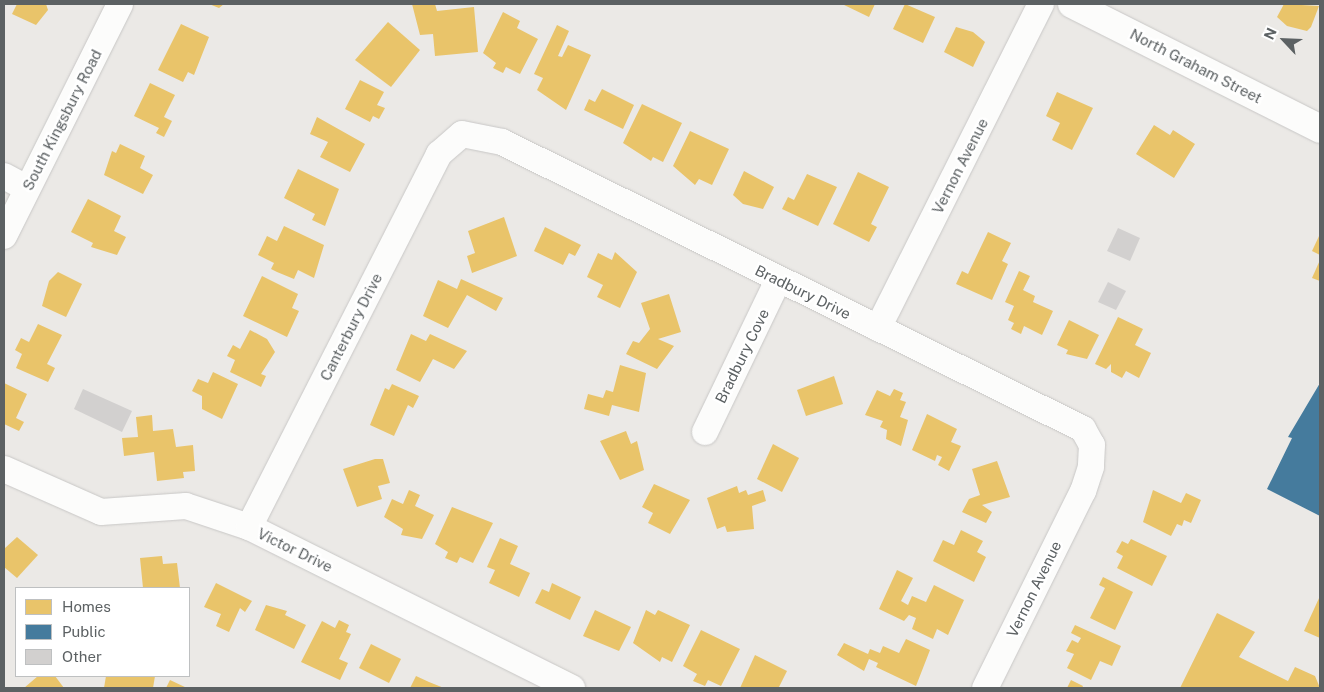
<!DOCTYPE html>
<html>
<head>
<meta charset="utf-8">
<style>
  body { margin:0 }
  #map { position:relative; width:1324px; height:692px; overflow:hidden; background:#ebe9e6; font-family:"Public Sans",sans-serif }
  div>[style] { position:absolute }
  .homes>* { inset:0; background:#e9c46a }
  .public>* { inset:0; background:#457b9d }
  .building>* { inset:0; background:#d2d0cf }
  .roads { filter:drop-shadow(0 0 1px #c8c7c6) drop-shadow(0 0 1px #c8c7c6) }
  .minor>* { height:26px; margin:-13px; padding:0 13px; transform-origin:13px; border-radius:13px; background:#fcfcfb }
  .secondary>* { height:28px; margin:-14px; padding:0 14px; transform-origin:14px; border-radius:14px; background:#fcfcfb }
  span { translate:-50% -50%; white-space:nowrap; text-align:center; line-height:1.15; -webkit-text-stroke:5px #fff; paint-order:stroke }
  .street-label { font-size:15px; color:#5c6163 }
  .frame { position:absolute; inset:0; border:5px solid #5c6163; pointer-events:none }
  .legend { position:absolute; left:15px; top:587px; width:175px; height:90px; box-sizing:border-box; background:#fff; border:1px solid #bec0c1; margin:0; padding:6px 9px; list-style:none; font-size:15px; color:#5c6163 }
  .legend li { display:flex; align-items:center; gap:10px; height:25px }
  .legend b { width:25px; border:1px solid #bec0c1 }
  .north { position:absolute; left:1259px; top:15px; width:50px; height:50px; -webkit-text-stroke:4px #fff; paint-order:stroke; rotate:295deg; font-size:14px; font-weight:700; line-height:20px; text-align:center; color:#5c6163 }
  .north::after { content:''; display:block; margin:auto; width:18px; height:22px; background:#5c6163; clip-path:polygon(50% 0,100% 100%,50% 72%,0 100%) }
</style>
</head>
<body>
<div id="map">
  <div class="homes">
    <div style="clip-path:polygon(17px 4px,46px 4px,48px 10px,36px 25px,12px 14px)"></div>
    <div style="clip-path:polygon(209px 4px,224px 4px,219px 8px)"></div>
    <div style="clip-path:polygon(412px 4px,435px 4px,437px 11px,474px 7px,478px 52px,435px 56px,433px 34px,420px 35px)"></div>
    <div style="clip-path:polygon(842px 4px,875px 4px,869px 17px)"></div>
    <div style="clip-path:polygon(905px 4px,935px 17px,923px 43px,893px 29px)"></div>
    <div style="clip-path:polygon(1284px 4px,1319px 6px,1311px 27px,1307px 31px,1287px 26px,1277px 17px)"></div>
    <div style="clip-path:polygon(503px 12px,520px 21px,517px 28px,538px 39px,520px 74px,506px 67px,503px 73px,493px 68px,496px 63px,483px 53px)"></div>
    <div style="clip-path:polygon(388px 22px,420px 50px,391px 87px,355px 60px)"></div>
    <div style="clip-path:polygon(181px 24px,209px 37px,194px 75px,188px 72px,183px 82px,158px 70px)"></div>
    <div style="clip-path:polygon(557px 25px,569px 31px,558px 56px,562px 57px,568px 45px,591px 55px,566px 110px,537px 90px,543px 78px,534px 74px)"></div>
    <div style="clip-path:polygon(956px 27px,973px 32px,985px 42px,973px 67px,944px 52px)"></div>
    <div style="clip-path:polygon(360px 80px,384px 92px,377px 105px,385px 108px,379px 119px,373px 116px,370px 122px,345px 109px)"></div>
    <div style="clip-path:polygon(150px 83px,175px 95px,164px 117px,172px 121px,164px 137px,156px 133px,159px 128px,134px 116px)"></div>
    <div style="clip-path:polygon(602px 89px,634px 105px,623px 129px,584px 110px,589px 99px,595px 102px)"></div>
    <div style="clip-path:polygon(1057px 92px,1093px 108px,1072px 150px,1052px 140px,1060px 123px,1046px 116px)"></div>
    <div style="clip-path:polygon(642px 104px,682px 123px,663px 162px,653px 157px,651px 161px,623px 143px)"></div>
    <div style="clip-path:polygon(317px 117px,365px 144px,350px 172px,320px 157px,328px 142px,310px 134px)"></div>
    <div style="clip-path:polygon(1154px 125px,1170px 135px,1173px 130px,1195px 144px,1174px 178px,1136px 154px)"></div>
    <div style="clip-path:polygon(690px 131px,729px 149px,712px 185px,699px 179px,695px 185px,673px 166px)"></div>
    <div style="clip-path:polygon(120px 144px,145px 156px,140px 168px,153px 175px,143px 194px,104px 175px,112px 151px,116px 153px)"></div>
    <div style="clip-path:polygon(298px 169px,339px 189px,325px 226px,312px 220px,315px 214px,284px 198px)"></div>
    <div style="clip-path:polygon(744px 171px,774px 187px,763px 209px,743px 204px,733px 195px)"></div>
    <div style="clip-path:polygon(858px 172px,889px 187px,871px 224px,877px 227px,869px 242px,833px 224px)"></div>
    <div style="clip-path:polygon(807px 174px,837px 187px,818px 226px,782px 209px,788px 197px,794px 200px)"></div>
    <div style="clip-path:polygon(88px 199px,121px 216px,114px 231px,126px 237px,117px 255px,91px 247px,93px 243px,71px 232px)"></div>
    <div style="clip-path:polygon(504px 217px,517px 256px,472px 273px,467px 256px,475px 253px,468px 231px)"></div>
    <div style="clip-path:polygon(284px 226px,324px 245px,314px 278px,298px 270px,294px 279px,277px 272px,271px 269px,274px 263px,258px 255px,267px 236px,277px 241px)"></div>
    <div style="clip-path:polygon(545px 227px,581px 245px,575px 256px,569px 253px,563px 265px,534px 251px)"></div>
    <div style="clip-path:polygon(988px 232px,1011px 243px,1002px 261px,1008px 264px,992px 300px,956px 284px,962px 271px,968px 274px)"></div>
    <div style="clip-path:polygon(1320px 234px,1320px 255px,1312px 251px)"></div>
    <div style="clip-path:polygon(615px 252px,637px 272px,620px 308px,597px 297px,603px 285px,587px 277px,598px 253px,612px 260px)"></div>
    <div style="clip-path:polygon(1320px 260px,1320px 281px,1312px 278px)"></div>
    <div style="clip-path:polygon(1019px 271px,1030px 276px,1023px 290px,1035px 296px,1033px 302px,1053px 311px,1042px 335px,1024px 326px,1021px 334px,1011px 329px,1014px 323px,1008px 320px,1014px 306px,1005px 302px)"></div>
    <div style="clip-path:polygon(58px 272px,82px 284px,66px 317px,42px 306px,49px 281px)"></div>
    <div style="clip-path:polygon(262px 276px,298px 294px,292px 308px,299px 311px,287px 337px,243px 316px)"></div>
    <div style="clip-path:polygon(461px 279px,503px 298px,496px 311px,467px 295px,448px 328px,423px 316px,438px 280px,457px 289px)"></div>
    <div style="clip-path:polygon(669px 294px,681px 332px,658px 339px,674px 346px,657px 369px,626px 354px,633px 341px,639px 343px,650px 329px,641px 303px)"></div>
    <div style="clip-path:polygon(1118px 317px,1143px 329px,1135px 345px,1151px 353px,1139px 378px,1126px 371px,1122px 378px,1111px 372px,1111px 364px,1106px 369px,1095px 364px)"></div>
    <div style="clip-path:polygon(1069px 320px,1099px 335px,1087px 359px,1066px 354px,1068px 350px,1057px 345px)"></div>
    <div style="clip-path:polygon(38px 324px,62px 335px,47px 364px,55px 368px,48px 382px,16px 368px,22px 354px,15px 350px,21px 338px,29px 342px)"></div>
    <div style="clip-path:polygon(250px 330px,267px 339px,275px 352px,261px 374px,266px 376px,261px 387px,230px 372px,235px 360px,227px 356px,233px 345px,240px 349px)"></div>
    <div style="clip-path:polygon(411px 334px,426px 341px,430px 334px,467px 351px,454px 369px,433px 359px,420px 382px,396px 370px)"></div>
    <div style="clip-path:polygon(620px 365px,646px 373px,639px 412px,612px 405px,609px 416px,584px 409px,588px 394px,603px 398px,606px 390px,613px 392px)"></div>
    <div style="clip-path:polygon(213px 372px,238px 384px,222px 419px,202px 409px,202px 396px,192px 391px,198px 379px,208px 383px)"></div>
    <div style="clip-path:polygon(834px 376px,843px 404px,806px 416px,797px 390px)"></div>
    <div style="clip-path:polygon(4px 383px,27px 394px,16px 418px,24px 422px,19px 431px,4px 424px)"></div>
    <div style="clip-path:polygon(392px 384px,419px 396px,413px 408px,408px 405px,394px 436px,370px 425px,385px 388px,389px 390px)"></div>
    <div style="clip-path:polygon(894px 389px,903px 393px,900px 400px,906px 402px,900px 417px,908px 420px,901px 446px,886px 439px,887px 430px,880px 427px,883px 421px,865px 415px,877px 390px,890px 396px)"></div>
    <div style="clip-path:polygon(927px 414px,957px 429px,951px 442px,961px 446px,949px 471px,938px 465px,942px 457px,937px 455px,935px 461px,912px 450px)"></div>
    <div style="clip-path:polygon(152px 415px,153px 431px,173px 429px,176px 447px,193px 445px,195px 471px,183px 472px,184px 478px,157px 481px,154px 452px,124px 456px,122px 438px,138px 437px,136px 417px)"></div>
    <div style="clip-path:polygon(626px 431px,631px 444px,637px 441px,644px 470px,620px 480px,600px 441px)"></div>
    <div style="clip-path:polygon(773px 444px,799px 458px,782px 492px,757px 479px)"></div>
    <div style="clip-path:polygon(375px 459px,383px 459px,390px 483px,378px 486px,382px 499px,357px 507px,343px 469px)"></div>
    <div style="clip-path:polygon(997px 461px,1010px 497px,982px 505px,992px 512px,986px 523px,962px 512px,969px 499px,980px 495px,972px 469px)"></div>
    <div style="clip-path:polygon(654px 484px,690px 500px,670px 534px,648px 523px,653px 513px,642px 507px)"></div>
    <div style="clip-path:polygon(737px 486px,739px 493px,746px 490px,748px 495px,763px 490px,766px 501px,752px 506px,754px 529px,727px 532px,725px 526px,717px 529px,707px 498px)"></div>
    <div style="clip-path:polygon(409px 490px,420px 495px,415px 506px,434px 515px,422px 539px,401px 535px,403px 529px,384px 517px,392px 499px,403px 504px)"></div>
    <div style="clip-path:polygon(1153px 490px,1181px 503px,1186px 493px,1201px 500px,1191px 523px,1184px 520px,1182px 526px,1177px 524px,1171px 536px,1143px 522px)"></div>
    <div style="clip-path:polygon(452px 507px,493px 523px,473px 563px,460px 557px,457px 563px,445px 558px,448px 552px,435px 544px)"></div>
    <div style="clip-path:polygon(961px 530px,983px 541px,977px 552px,986px 557px,974px 582px,933px 561px,943px 540px,954px 545px)"></div>
    <div style="clip-path:polygon(17px 537px,38px 555px,17px 578px,4px 567px,4px 549px)"></div>
    <div style="clip-path:polygon(500px 538px,518px 546px,510px 564px,530px 573px,519px 597px,489px 583px,495px 570px,487px 567px)"></div>
    <div style="clip-path:polygon(1131px 539px,1167px 556px,1152px 586px,1117px 568px,1123px 556px,1116px 552px,1122px 541px,1128px 544px)"></div>
    <div style="clip-path:polygon(162px 556px,163px 564px,177px 563px,180px 588px,143px 588px,140px 558px)"></div>
    <div style="clip-path:polygon(897px 570px,913px 578px,901px 601px,908px 605px,912px 596px,926px 602px,934px 585px,964px 600px,948px 635px,937px 629px,933px 639px,912px 629px,916px 618px,909px 615px,904px 621px,879px 609px)"></div>
    <div style="clip-path:polygon(1103px 577px,1133px 592px,1115px 630px,1090px 618px,1105px 588px,1099px 585px)"></div>
    <div style="clip-path:polygon(216px 583px,252px 601px,245px 612px,240px 608px,229px 632px,216px 626px,221px 614px,204px 607px)"></div>
    <div style="clip-path:polygon(552px 583px,581px 597px,570px 620px,535px 603px,542px 589px,549px 592px)"></div>
    <div style="clip-path:polygon(1320px 596px,1320px 638px,1304px 631px)"></div>
    <div style="clip-path:polygon(266px 605px,287px 611px,285px 615px,306px 625px,294px 649px,255px 630px)"></div>
    <div style="clip-path:polygon(595px 610px,631px 627px,619px 651px,583px 636px)"></div>
    <div style="clip-path:polygon(646px 610px,655px 615px,658px 610px,690px 625px,672px 662px,662px 657px,660px 662px,633px 643px)"></div>
    <div style="clip-path:polygon(1217px 613px,1255px 632px,1239px 657px,1288px 681px,1295px 667px,1315px 676px,1320px 688px,1180px 688px)"></div>
    <div style="clip-path:polygon(339px 620px,349px 625px,346px 632px,351px 634px,339px 659px,348px 663px,340px 680px,301px 662px,322px 621px,335px 628px)"></div>
    <div style="clip-path:polygon(1075px 625px,1121px 646px,1112px 666px,1100px 661px,1091px 680px,1067px 668px,1074px 654px,1066px 651px,1072px 640px,1078px 643px,1081px 638px,1071px 633px)"></div>
    <div style="clip-path:polygon(701px 630px,740px 649px,721px 686px,708px 680px,705px 686px,693px 681px,697px 674px,683px 666px)"></div>
    <div style="clip-path:polygon(906px 639px,930px 650px,916px 686px,876px 667px,878px 663px,869px 659px,864px 671px,837px 655px,844px 643px,868px 654px,870px 649px,880px 653px,883px 646px,899px 653px)"></div>
    <div style="clip-path:polygon(371px 644px,401px 659px,389px 683px,359px 668px)"></div>
    <div style="clip-path:polygon(755px 655px,787px 671px,779px 687px,740px 688px)"></div>
    <div style="clip-path:polygon(38px 676px,55px 676px,64px 688px,24px 688px)"></div>
    <div style="clip-path:polygon(106px 676px,155px 676px,153px 688px,104px 688px)"></div>
    <div style="clip-path:polygon(416px 676px,429px 682px,444px 688px,410px 688px)"></div>
    <div style="clip-path:polygon(170px 680px,187px 688px,166px 688px)"></div>
    <div style="clip-path:polygon(1071px 680px,1083px 686px,1082px 688px,1067px 688px)"></div>
  </div>
  <div class="public">
    <div style="clip-path:polygon(1320px 383px,1320px 516px,1267px 489px,1292px 438px,1288px 437px)"></div>
  </div>
  <div class="building">
    <div style="clip-path:polygon(1118px 228px,1140px 238px,1130px 261px,1107px 251px)"></div>
    <div style="clip-path:polygon(1108px 282px,1126px 291px,1116px 310px,1098px 302px)"></div>
    <div style="clip-path:polygon(83px 389px,132px 411px,122px 432px,74px 409px)"></div>
  </div>
  <div class="roads">
    <div class="minor">
      <div style="left:4px;top:176px;width:26px;rotate:28deg"></div>
      <div style="left:4px;top:236px;width:259px;rotate:-63.4deg"></div>
      <div style="left:878px;top:328px;width:363px;rotate:-63.3deg"></div>
      <div style="left:705px;top:432px;width:169px;rotate:-64.3deg"></div>
      <div style="left:4px;top:469px;width:106px;rotate:23.9deg"></div>
      <div style="left:101px;top:512px;width:85px;rotate:-4deg"></div>
      <div style="left:186px;top:506px;width:66px;rotate:18.4deg"></div>
      <div style="left:249px;top:527px;width:361px;rotate:26.5deg"></div>
      <div style="left:249px;top:527px;width:419px;rotate:-63deg"></div>
      <div style="left:439px;top:154px;width:30px;rotate:-41deg"></div>
      <div style="left:462px;top:134px;width:41px;rotate:11.3deg"></div>
      <div style="left:502px;top:142px;width:648px;rotate:26.29deg"></div>
      <div style="left:1083px;top:429px;width:18px;rotate:61deg"></div>
      <div style="left:1092px;top:445px;width:22px;rotate:93deg"></div>
      <div style="left:1091px;top:467px;width:25px;rotate:108deg"></div>
      <div style="left:1083px;top:491px;width:220px;rotate:116.4deg"></div>
    </div>
    <div class="secondary">
      <div style="left:1072px;top:4px;width:278px;rotate:26.7deg"></div>
    </div>
  </div>
  <div class="street-label">
    <span style="left:1196px;top:66px;rotate:27deg">North Graham Street</span>
    <span style="left:62px;top:120px;rotate:-63deg">South Kingsbury Road</span>
    <span style="left:960px;top:166px;rotate:-63deg">Vernon Avenue</span>
    <span style="left:803px;top:292px;rotate:26deg">Bradbury Drive</span>
    <span style="left:351px;top:327px;rotate:-63deg">Canterbury Drive</span>
    <span style="left:742px;top:356px;rotate:-64deg">Bradbury Cove</span>
    <span style="left:295px;top:550px;rotate:26deg">Victor Drive</span>
    <span style="left:1034px;top:589px;rotate:-64deg">Vernon Avenue</span>
  </div>
  <div class="frame"></div>
  <ul class="legend">
  <li><b style="height:14px;background:#e9c46a"></b>Homes</li>
  <li><b style="height:14px;background:#457b9d"></b>Public</li>
  <li><b style="height:14px;background:#d2d0cf"></b>Other</li>
  </ul>
  <div class="north">N</div>
</div>
</body>
</html>
